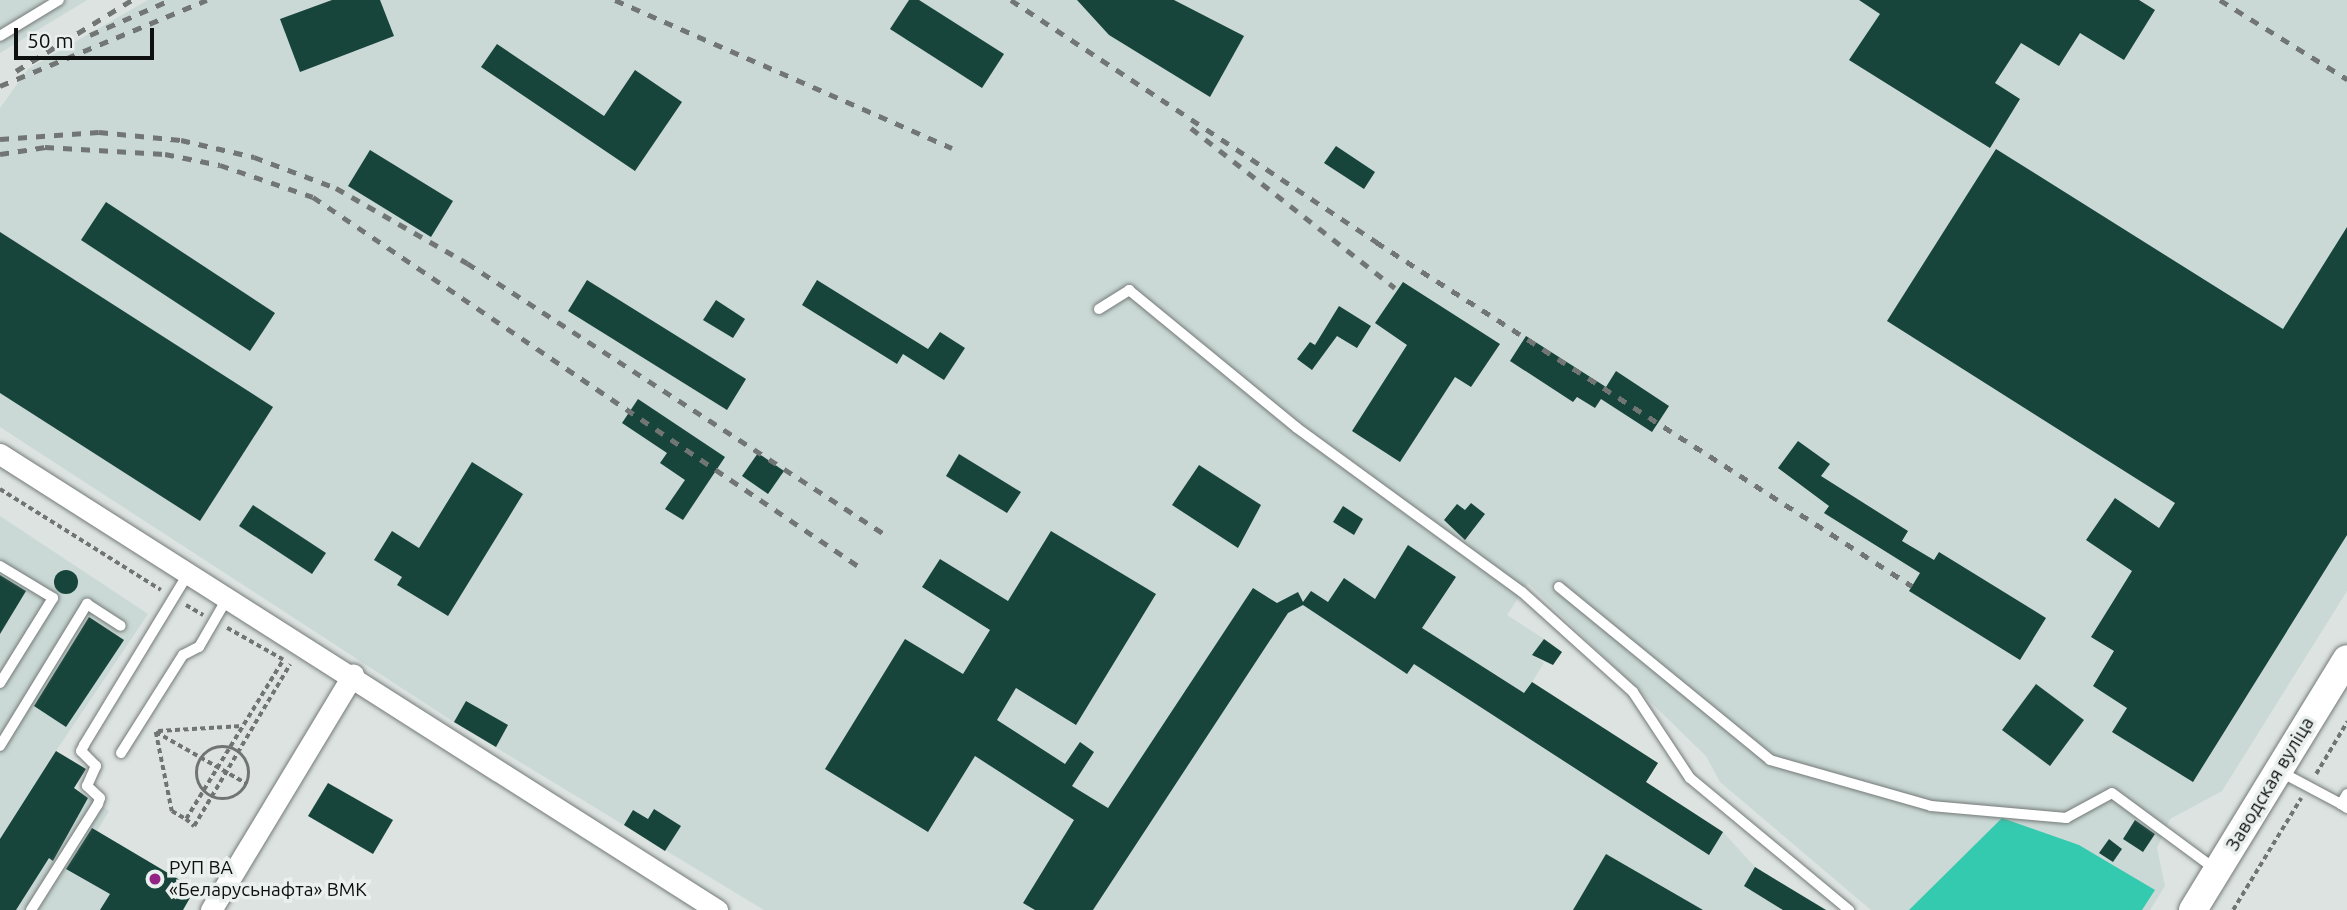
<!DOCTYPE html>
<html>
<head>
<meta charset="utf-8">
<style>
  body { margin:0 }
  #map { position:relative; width:2347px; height:910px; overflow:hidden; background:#dce3e1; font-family:Ubuntu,sans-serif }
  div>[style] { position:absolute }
  .built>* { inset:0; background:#cad9d5 }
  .forest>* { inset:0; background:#34caaf }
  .building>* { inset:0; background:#17443b }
  .round { border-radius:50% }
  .path>* { height:3.5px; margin-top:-1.75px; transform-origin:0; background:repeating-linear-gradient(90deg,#707573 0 5px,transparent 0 8.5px) }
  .path>.ring { margin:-1.75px; padding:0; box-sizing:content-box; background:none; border:3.5px solid #707573; border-radius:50% }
  .roads { filter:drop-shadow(0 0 2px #747a78) drop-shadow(0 0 2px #747a78) }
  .service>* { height:10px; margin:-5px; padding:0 5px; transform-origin:5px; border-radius:5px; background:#fff }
  .minor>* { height:21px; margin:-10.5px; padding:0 10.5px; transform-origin:10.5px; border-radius:10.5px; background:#fff }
  .secondary>* { height:28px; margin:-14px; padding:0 14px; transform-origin:14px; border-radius:14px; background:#fff }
  .rail>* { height:5px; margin-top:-2.5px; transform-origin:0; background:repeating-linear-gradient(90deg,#717574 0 9px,transparent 0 18px) }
  .dots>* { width:19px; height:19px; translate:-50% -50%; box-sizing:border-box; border:4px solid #e9f0ee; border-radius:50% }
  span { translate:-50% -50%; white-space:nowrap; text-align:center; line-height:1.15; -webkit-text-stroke:7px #e9f0ee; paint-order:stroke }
  .street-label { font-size:19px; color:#0e100f }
  .poi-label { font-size:19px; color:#0e100f }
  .left { translate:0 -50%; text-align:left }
  .scale { position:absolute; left:14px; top:28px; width:140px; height:32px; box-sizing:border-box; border:4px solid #0e100f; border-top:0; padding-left:9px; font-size:21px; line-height:24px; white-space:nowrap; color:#0e100f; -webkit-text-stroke:5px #e9f0ee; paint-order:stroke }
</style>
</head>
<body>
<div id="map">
  <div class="built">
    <div style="clip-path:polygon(0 0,87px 0,0 53px)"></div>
    <div style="clip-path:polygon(148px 0,2347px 0,2347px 591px,2222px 791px,2170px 819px,2157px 848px,2165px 886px,2150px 910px,1871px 910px,1720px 782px,1706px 756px,1528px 583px,1507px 615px,1544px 639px,1533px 655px,1544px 663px,1532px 682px,1658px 763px,1646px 782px,1723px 832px,1755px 867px,1826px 910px,1045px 910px,1024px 903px,1035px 910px,764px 910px,454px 722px,0 427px,0 108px,28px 69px)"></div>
    <div style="clip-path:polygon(0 516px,148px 614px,56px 751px,86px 769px,74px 788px,109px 811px,97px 831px,195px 889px,183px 910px,0 910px)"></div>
  </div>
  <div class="forest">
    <div style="clip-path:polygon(2002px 818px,2079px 845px,2155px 890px,2142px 910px,1909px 910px)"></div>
  </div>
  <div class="building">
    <div style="clip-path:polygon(332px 0,380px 0,394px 36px,300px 72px,280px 19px)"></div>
    <div style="clip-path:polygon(909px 0,919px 0,1004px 54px,982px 88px,890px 29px)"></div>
    <div style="clip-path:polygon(1077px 0,1174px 0,1244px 36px,1210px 97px,1109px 35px)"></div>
    <div style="clip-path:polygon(1859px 0,2139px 0,2155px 10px,2124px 60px,2080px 33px,2059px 66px,2021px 43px,1995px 83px,2020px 99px,1990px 148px,1849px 60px,1880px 14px)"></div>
    <div style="clip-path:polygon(497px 44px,604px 116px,635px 70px,682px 102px,635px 171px,481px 67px)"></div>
    <div style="clip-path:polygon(1336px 146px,1375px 172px,1364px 189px,1324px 163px)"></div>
    <div style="clip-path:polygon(1996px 149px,2283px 329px,2347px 227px,2347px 535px,2193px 782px,2112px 732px,2127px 708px,2093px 686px,2114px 651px,2091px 637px,2132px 571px,2086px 540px,2115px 498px,2159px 528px,2175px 503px,1887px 321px)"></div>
    <div style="clip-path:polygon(370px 150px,453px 201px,431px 237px,348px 186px)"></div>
    <div style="clip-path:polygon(106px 202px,275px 313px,250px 351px,81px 240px)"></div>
    <div style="clip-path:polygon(0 232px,273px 407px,200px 521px,0 393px)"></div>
    <div style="clip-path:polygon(587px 280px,746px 379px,727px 410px,568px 311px)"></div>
    <div style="clip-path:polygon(817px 280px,928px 349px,940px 332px,965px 348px,944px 380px,903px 354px,897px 364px,802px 305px)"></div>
    <div style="clip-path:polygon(1403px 282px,1500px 344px,1471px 387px,1455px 377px,1400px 462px,1352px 431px,1407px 345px,1375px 323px)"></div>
    <div style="clip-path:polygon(716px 300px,745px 319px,733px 338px,703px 320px)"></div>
    <div style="clip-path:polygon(1339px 306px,1371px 326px,1357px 348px,1337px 336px,1312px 370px,1297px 359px,1310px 342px,1315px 345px)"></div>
    <div style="clip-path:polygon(1526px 336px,1606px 387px,1616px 371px,1669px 406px,1652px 432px,1601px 399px,1595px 408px,1577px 397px,1573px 402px,1510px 361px)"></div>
    <div style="clip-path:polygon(638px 399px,725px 457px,683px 520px,665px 509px,685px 480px,660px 463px,667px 453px,622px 423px)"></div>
    <div style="clip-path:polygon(1798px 441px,1830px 464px,1821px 476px,1908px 531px,1902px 541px,1934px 560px,1939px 552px,2046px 618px,2020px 660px,1909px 591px,1920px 573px,1824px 513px,1829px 506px,1778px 468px)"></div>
    <div style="clip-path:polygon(758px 453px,784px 471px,768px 494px,742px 476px)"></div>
    <div style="clip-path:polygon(959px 454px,1021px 492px,1007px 513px,946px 476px)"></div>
    <div style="clip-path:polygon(472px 462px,523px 494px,448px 616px,397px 585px,402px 577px,374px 560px,392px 531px,419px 548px)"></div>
    <div style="clip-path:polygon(1199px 465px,1261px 505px,1238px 548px,1172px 505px)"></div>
    <div style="clip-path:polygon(1471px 503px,1485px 514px,1465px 540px,1444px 520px,1457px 504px,1465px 510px)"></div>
    <div style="clip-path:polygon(253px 505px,326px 553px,312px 574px,239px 526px)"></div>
    <div style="clip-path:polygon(1343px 506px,1363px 519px,1354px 535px,1333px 522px)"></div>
    <div style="clip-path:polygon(1051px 531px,1156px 594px,1076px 725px,1016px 688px,997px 720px,1065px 764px,1080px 742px,1094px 752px,1072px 786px,1108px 808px,1253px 588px,1277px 603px,1298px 592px,1303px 602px,1311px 591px,1328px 602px,1344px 578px,1375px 599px,1408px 545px,1456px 577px,1422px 628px,1524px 693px,1532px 682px,1658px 763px,1646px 782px,1723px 832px,1709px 855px,1414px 664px,1407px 674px,1303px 605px,1288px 613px,1093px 910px,1035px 910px,1023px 903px,1074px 820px,975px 756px,928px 832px,825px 769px,905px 639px,963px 674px,990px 630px,922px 587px,940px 559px,1008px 601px)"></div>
    <div class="round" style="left:54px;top:570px;width:24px;height:24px"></div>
    <div style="clip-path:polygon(0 575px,26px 591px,0 634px)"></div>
    <div style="clip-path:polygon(89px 617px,124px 640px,66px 727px,34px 706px)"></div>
    <div style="clip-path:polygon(1544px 639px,1562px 652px,1553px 665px,1532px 655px)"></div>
    <div style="clip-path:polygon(2036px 684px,2084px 720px,2050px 766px,2002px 730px)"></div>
    <div style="clip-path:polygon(466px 701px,508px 725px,496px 747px,454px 722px)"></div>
    <div style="clip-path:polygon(56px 751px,86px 769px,74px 788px,88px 798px,53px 861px,49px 858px,16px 910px,0 910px,0 839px)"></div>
    <div style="clip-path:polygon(328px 783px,393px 820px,373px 854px,308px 816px)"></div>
    <div style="clip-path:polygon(654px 809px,681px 826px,665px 851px,624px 825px,633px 810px,648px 819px)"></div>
    <div style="clip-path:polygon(2135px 820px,2155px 834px,2143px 852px,2123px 839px)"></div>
    <div style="clip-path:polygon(92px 828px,195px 889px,183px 910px,100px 910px,110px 894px,66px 869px)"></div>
    <div style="clip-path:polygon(2109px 839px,2122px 849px,2113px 862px,2099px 853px)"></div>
    <div style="clip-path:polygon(1606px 854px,1703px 910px,1573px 910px)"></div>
    <div style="clip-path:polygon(1755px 867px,1826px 910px,1783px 910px,1744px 886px)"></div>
  </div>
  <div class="path">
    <div style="left:0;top:489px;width:190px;rotate:32.1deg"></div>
    <div style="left:186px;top:605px;width:20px;rotate:30deg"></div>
    <div style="left:158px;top:731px;width:85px;rotate:-3.4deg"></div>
    <div style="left:156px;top:732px;width:81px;rotate:78.6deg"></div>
    <div style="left:172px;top:811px;width:16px;rotate:30deg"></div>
    <div style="left:186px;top:819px;width:186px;rotate:-58.6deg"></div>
    <div style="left:283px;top:660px;width:67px;rotate:-150.4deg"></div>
    <div style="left:156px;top:732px;width:105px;rotate:29.7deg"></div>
    <div class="ring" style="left:197px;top:747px;width:48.5px;height:48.5px"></div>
    <div style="left:2316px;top:774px;width:61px;rotate:-59.2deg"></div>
    <div style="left:186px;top:819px;width:11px;rotate:41deg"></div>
    <div style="left:194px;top:826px;width:188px;rotate:-59.3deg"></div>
    <div style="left:2233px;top:910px;width:131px;rotate:-58.7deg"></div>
  </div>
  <div class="roads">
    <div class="service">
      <div style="left:0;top:36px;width:69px;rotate:-31.4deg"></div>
      <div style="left:1099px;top:309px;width:36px;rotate:-32deg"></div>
      <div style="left:1129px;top:290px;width:217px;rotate:39.4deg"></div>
      <div style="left:1297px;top:428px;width:278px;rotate:36.1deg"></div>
      <div style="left:1522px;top:592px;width:149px;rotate:42deg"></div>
      <div style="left:1633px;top:692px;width:103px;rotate:56.5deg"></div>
      <div style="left:1690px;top:778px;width:207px;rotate:39.7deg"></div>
      <div style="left:0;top:566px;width:62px;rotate:31.1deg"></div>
      <div style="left:53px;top:598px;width:100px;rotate:121.9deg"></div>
      <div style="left:1559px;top:587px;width:273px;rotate:39.3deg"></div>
      <div style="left:1770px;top:760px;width:167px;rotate:15.9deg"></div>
      <div style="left:1931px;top:806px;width:136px;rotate:5.1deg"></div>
      <div style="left:2066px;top:818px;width:52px;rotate:-28.5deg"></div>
      <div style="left:2112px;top:793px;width:128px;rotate:36.4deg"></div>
      <div style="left:0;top:746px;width:167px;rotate:-58.5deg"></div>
      <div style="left:87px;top:604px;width:40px;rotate:32.9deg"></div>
      <div style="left:121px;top:753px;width:116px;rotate:-57.7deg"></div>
      <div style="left:183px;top:655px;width:18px;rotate:-27deg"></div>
      <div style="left:199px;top:647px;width:58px;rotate:-59.9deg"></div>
      <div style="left:2279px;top:771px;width:70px;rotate:28deg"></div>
      <div style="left:2347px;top:794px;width:12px;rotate:121deg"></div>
      <div style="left:2341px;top:804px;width:7px;rotate:34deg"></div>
      <div style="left:31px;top:910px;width:125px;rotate:-57.7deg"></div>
      <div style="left:98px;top:804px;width:6px;rotate:-72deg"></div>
      <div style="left:100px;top:798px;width:18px;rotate:-137deg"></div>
      <div style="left:87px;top:786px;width:22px;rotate:-66deg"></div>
      <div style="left:96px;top:766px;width:21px;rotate:-135deg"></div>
      <div style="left:81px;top:751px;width:7px;rotate:-63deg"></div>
      <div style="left:84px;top:745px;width:202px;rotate:-58.7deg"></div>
    </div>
    <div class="minor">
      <div style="left:0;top:454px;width:850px;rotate:32.46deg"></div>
      <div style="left:211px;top:910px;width:275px;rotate:-58.9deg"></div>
    </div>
    <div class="secondary">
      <div style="left:2193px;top:910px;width:294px;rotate:-58.5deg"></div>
    </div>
  </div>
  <div class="rail">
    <div style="left:615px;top:0;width:368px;rotate:23.7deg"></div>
    <div style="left:1011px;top:0;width:438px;rotate:33.5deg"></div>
    <div style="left:1376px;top:242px;width:637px;rotate:32.69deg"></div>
    <div style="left:2220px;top:0;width:150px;rotate:31.9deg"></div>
    <div style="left:90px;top:35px;width:87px;rotate:-23.6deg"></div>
    <div style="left:16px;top:71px;width:136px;rotate:-31.5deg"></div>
    <div style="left:0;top:86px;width:224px;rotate:-22.6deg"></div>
    <div style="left:1191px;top:128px;width:259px;rotate:38.1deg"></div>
    <div style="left:0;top:139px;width:99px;rotate:-4deg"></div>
    <div style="left:99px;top:132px;width:82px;rotate:5.6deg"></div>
    <div style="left:181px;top:140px;width:75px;rotate:13.1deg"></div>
    <div style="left:254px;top:157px;width:88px;rotate:20.7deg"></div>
    <div style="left:336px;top:188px;width:151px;rotate:29.8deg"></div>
    <div style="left:467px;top:263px;width:500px;rotate:33deg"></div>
    <div style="left:0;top:154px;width:46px;rotate:-8.8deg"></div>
    <div style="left:45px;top:147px;width:120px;rotate:3.3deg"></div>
    <div style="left:165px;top:154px;width:56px;rotate:11.3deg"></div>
    <div style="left:220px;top:165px;width:98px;rotate:19deg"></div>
    <div style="left:313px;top:197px;width:662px;rotate:34.1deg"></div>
  </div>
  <div class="dots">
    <div style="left:155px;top:879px;background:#932486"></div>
  </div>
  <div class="street-label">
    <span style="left:2270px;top:784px;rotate:-59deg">Заводская вуліца</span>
  </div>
  <div class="poi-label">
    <span class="left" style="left:169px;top:879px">РУП ВА<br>«Беларусьнафта» ВМК</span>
  </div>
  <div class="scale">50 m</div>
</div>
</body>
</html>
